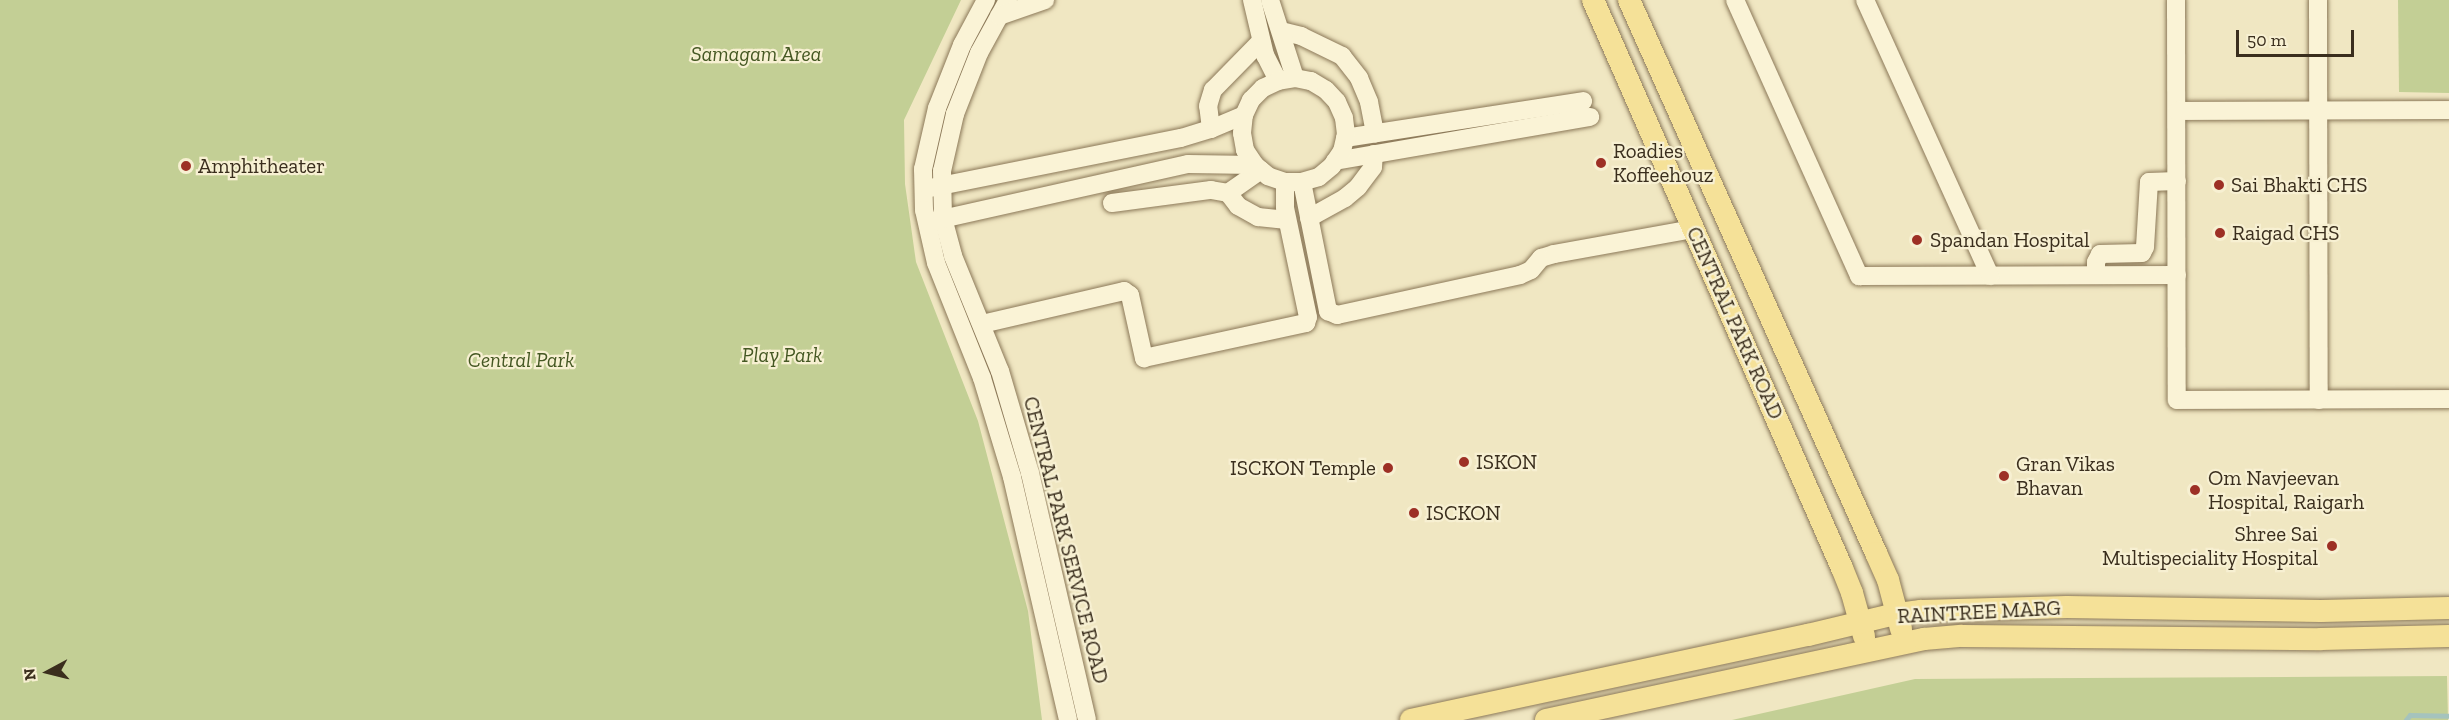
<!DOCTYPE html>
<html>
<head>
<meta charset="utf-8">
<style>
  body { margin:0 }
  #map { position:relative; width:2449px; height:720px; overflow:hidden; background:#f0e7c2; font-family:"Zilla Slab",serif }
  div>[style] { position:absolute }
  .green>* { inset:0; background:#c3cf95 }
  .stream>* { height:4.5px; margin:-2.25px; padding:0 2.25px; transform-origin:2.25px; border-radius:2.25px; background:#a5c3bd }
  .roads { filter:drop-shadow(0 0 2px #8b7858) drop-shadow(0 0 2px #8b7858) }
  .minor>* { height:18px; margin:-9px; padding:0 9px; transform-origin:9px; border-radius:9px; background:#faf3d6 }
  .major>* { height:22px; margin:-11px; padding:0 11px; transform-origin:11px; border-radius:11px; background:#f5e198 }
  .dots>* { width:16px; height:16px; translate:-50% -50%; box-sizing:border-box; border:3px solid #f7f0d2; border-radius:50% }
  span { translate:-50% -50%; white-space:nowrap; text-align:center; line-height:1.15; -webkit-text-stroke:4.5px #f7f0d2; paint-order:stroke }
  .park-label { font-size:21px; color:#455823; font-style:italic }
  .poi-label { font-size:21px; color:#3a2e1d }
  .left { translate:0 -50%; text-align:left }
  .right { translate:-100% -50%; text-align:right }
  .street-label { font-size:21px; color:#3a2e1d }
  .north { position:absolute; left:18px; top:642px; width:60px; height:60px; -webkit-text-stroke:4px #f7f0d2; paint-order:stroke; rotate:263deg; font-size:16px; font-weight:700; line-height:24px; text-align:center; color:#3a2e1d }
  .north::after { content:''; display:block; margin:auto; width:21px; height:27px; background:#3a2e1d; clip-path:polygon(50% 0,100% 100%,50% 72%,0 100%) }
  .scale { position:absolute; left:2236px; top:30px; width:118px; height:27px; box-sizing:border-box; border:3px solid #3a2e1d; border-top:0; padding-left:8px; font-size:18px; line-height:21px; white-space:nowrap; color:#3a2e1d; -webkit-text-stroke:4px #f7f0d2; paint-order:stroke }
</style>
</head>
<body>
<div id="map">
  <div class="green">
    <div style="clip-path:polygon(0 0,961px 0,904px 120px,905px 184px,916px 262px,978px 421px,1028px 611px,1042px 720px,0 720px)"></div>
    <div style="clip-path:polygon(2398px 0,2449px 0,2449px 93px,2399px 92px)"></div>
    <div style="clip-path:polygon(2447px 676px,2448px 720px,1732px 720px,1915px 679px)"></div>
  </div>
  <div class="stream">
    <div style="left:2406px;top:720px;width:6px;rotate:-51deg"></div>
    <div style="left:2410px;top:715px;width:39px;rotate:1deg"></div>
  </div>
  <div class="roads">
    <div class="minor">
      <div style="left:986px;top:0;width:51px;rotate:118.1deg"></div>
      <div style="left:962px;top:45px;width:68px;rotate:111.6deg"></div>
      <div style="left:937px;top:108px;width:63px;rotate:102.9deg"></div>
      <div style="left:923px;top:169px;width:41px;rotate:88.6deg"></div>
      <div style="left:924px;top:210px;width:54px;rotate:77.2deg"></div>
      <div style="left:936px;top:263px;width:124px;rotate:68.2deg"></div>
      <div style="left:982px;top:378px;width:103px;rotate:73.1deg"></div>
      <div style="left:1012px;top:477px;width:249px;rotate:77deg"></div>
      <div style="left:1008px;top:0;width:60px;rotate:118.7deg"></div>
      <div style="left:979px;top:53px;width:66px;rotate:111.5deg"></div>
      <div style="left:955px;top:114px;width:58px;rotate:102.8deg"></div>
      <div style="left:942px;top:171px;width:47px;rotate:88.8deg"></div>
      <div style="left:943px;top:218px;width:39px;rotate:75deg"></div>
      <div style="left:953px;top:256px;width:124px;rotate:67.8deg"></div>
      <div style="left:1000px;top:371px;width:106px;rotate:73.6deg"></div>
      <div style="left:1030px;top:473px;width:253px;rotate:77deg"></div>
      <div style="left:1252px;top:0;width:57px;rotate:76.7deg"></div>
      <div style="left:1265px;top:55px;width:29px;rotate:63deg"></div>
      <div style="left:1270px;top:0;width:82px;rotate:72.2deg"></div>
      <div style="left:1735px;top:0;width:303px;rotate:65.8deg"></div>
      <div style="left:1859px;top:276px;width:318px;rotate:-0.2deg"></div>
      <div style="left:1865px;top:0;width:303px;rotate:65.6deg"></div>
      <div style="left:2176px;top:0;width:400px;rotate:89.9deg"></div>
      <div style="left:2177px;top:400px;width:272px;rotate:-0.2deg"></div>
      <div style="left:2318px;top:0;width:400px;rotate:89.9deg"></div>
      <div style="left:999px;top:16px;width:49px;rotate:-19.2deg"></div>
      <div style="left:1281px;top:31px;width:21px;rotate:14deg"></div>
      <div style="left:1301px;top:36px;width:46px;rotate:26deg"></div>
      <div style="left:1342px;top:56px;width:28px;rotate:52deg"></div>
      <div style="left:1359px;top:78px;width:26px;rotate:67deg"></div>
      <div style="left:1369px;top:102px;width:32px;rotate:79deg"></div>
      <div style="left:2177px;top:111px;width:272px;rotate:-0.2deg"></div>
      <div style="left:1211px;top:129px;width:23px;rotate:-97deg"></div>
      <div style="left:1208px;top:106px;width:17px;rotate:-73deg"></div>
      <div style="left:1213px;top:90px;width:69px;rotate:-45.6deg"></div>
      <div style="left:1345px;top:138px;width:241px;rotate:-8.8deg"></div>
      <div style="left:1335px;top:161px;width:259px;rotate:-9.8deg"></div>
      <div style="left:1302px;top:182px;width:132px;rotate:78.6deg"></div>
      <div style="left:1328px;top:311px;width:10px;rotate:24deg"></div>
      <div style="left:1337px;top:315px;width:187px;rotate:-12.3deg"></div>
      <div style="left:1520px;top:275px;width:12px;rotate:-24deg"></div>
      <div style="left:1531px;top:270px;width:16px;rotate:-50deg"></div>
      <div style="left:1541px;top:258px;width:14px;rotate:-17deg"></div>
      <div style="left:1554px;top:254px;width:141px;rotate:-10.2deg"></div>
      <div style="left:930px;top:188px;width:256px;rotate:-11.3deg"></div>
      <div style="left:1181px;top:138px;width:31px;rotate:-17deg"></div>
      <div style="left:1211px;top:129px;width:36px;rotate:-23deg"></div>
      <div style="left:1244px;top:115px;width:17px;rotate:-65deg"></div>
      <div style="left:1251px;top:100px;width:17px;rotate:-45deg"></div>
      <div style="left:1263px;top:88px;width:17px;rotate:-25deg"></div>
      <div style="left:1278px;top:81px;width:17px;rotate:-10deg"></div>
      <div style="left:1295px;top:78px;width:16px;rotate:11deg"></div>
      <div style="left:1311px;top:81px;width:17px;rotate:31deg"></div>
      <div style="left:1326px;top:90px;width:16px;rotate:47deg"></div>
      <div style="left:1337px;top:102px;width:17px;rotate:66deg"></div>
      <div style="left:1344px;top:118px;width:16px;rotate:83deg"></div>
      <div style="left:1346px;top:134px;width:17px;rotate:103deg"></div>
      <div style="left:1342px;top:151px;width:18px;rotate:124deg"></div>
      <div style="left:1332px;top:166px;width:17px;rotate:140deg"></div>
      <div style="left:1319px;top:177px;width:18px;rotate:164deg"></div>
      <div style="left:1302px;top:182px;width:17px;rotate:180deg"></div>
      <div style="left:1285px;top:182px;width:18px;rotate:-161deg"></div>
      <div style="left:1268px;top:176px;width:17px;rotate:-140deg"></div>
      <div style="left:1255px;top:165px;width:18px;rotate:-124deg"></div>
      <div style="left:1245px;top:150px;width:17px;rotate:-100deg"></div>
      <div style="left:1242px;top:133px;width:18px;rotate:-84deg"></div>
      <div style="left:1228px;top:193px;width:16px;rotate:52deg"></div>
      <div style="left:1238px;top:206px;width:23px;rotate:29deg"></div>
      <div style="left:1258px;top:217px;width:29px;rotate:6deg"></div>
      <div style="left:1112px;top:203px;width:100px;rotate:-7.5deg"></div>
      <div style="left:1211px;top:190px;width:17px;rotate:10deg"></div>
      <div style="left:1228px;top:193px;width:40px;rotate:-34.9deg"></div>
      <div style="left:1309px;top:218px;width:41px;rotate:-29.1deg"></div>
      <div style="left:1345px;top:198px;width:17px;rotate:-40deg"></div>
      <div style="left:1358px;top:187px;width:25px;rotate:-53deg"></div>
      <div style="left:1373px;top:167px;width:13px;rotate:-86deg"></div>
      <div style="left:933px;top:221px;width:261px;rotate:-12.6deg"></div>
      <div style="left:1188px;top:164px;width:67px;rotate:0.9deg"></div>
      <div style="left:2096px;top:275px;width:13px;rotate:-90deg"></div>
      <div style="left:2096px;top:262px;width:9px;rotate:-63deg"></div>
      <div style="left:2100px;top:254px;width:42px;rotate:-1.4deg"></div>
      <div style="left:2142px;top:253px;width:7px;rotate:-63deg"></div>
      <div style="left:2145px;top:247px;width:65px;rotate:-86.5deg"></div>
      <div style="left:2149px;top:182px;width:28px;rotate:-2deg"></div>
      <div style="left:982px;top:324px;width:146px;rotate:-13.1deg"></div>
      <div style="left:1124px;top:291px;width:7px;rotate:34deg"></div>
      <div style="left:1130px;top:295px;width:65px;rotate:77.5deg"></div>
      <div style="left:1144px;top:358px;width:166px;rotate:-12.2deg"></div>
      <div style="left:1306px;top:323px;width:6px;rotate:-72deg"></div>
      <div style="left:1308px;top:317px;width:111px;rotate:-101.9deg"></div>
      <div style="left:1285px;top:208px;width:26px;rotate:-90deg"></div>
    </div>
    <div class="major">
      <div style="left:1593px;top:0;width:620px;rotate:66.33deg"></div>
      <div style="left:1842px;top:568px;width:27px;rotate:68deg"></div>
      <div style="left:1852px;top:593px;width:45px;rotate:74.4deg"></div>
      <div style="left:1629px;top:0;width:606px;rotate:65.93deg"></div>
      <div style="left:1876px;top:553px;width:30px;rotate:66deg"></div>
      <div style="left:1888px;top:580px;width:51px;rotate:75.1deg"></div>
      <div style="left:1411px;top:720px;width:406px;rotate:-12.1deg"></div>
      <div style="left:1808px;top:635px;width:85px;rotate:-13.5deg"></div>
      <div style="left:1891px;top:615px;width:30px;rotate:-8deg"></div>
      <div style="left:1921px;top:611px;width:146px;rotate:-1.6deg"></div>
      <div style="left:2067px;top:607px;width:254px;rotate:0.9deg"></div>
      <div style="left:2321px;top:611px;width:128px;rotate:-1.3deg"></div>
      <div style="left:1546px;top:720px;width:387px;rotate:-12.1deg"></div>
      <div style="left:1924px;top:639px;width:38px;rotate:-5deg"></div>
      <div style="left:1962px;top:636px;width:359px;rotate:0.5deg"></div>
      <div style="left:2321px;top:639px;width:128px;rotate:-1.3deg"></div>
    </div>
  </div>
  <div class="dots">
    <div style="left:1601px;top:163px;background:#9d3025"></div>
    <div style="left:186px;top:166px;background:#9d3025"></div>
    <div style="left:2219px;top:185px;background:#9d3025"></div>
    <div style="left:2220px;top:233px;background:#9d3025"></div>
    <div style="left:1917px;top:240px;background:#9d3025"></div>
    <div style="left:1464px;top:462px;background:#9d3025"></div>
    <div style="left:1388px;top:468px;background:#9d3025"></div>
    <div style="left:2004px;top:476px;background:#9d3025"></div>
    <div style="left:2195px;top:490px;background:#9d3025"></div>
    <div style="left:1414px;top:513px;background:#9d3025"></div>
    <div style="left:2332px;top:546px;background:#9d3025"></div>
  </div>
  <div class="park-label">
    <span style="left:756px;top:54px">Samagam Area</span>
    <span style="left:782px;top:355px">Play Park</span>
    <span style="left:521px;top:360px">Central Park</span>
  </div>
  <div class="poi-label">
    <span class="left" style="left:1613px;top:163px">Roadies<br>Koffeehouz</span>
    <span class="left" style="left:198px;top:166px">Amphitheater</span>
    <span class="left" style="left:2231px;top:185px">Sai Bhakti CHS</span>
    <span class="left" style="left:2232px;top:233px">Raigad CHS</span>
    <span class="left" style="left:1930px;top:240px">Spandan Hospital</span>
    <span class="left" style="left:1476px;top:462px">ISKON</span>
    <span class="left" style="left:2016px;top:476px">Gran Vikas<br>Bhavan</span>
    <span class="right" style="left:1376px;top:468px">ISCKON Temple</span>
    <span class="left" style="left:2208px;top:490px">Om Navjeevan<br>Hospital, Raigarh</span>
    <span class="left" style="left:1426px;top:513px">ISCKON</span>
    <span class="right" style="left:2318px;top:546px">Shree Sai<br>Multispeciality Hospital</span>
  </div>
  <div class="street-label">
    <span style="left:1735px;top:323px;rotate:66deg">CENTRAL PARK ROAD</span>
    <span style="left:1066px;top:540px;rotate:76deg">CENTRAL PARK SERVICE ROAD</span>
    <span style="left:1979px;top:612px;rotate:-3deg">RAINTREE MARG</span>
  </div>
  <div class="north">N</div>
  <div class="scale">50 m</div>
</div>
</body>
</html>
